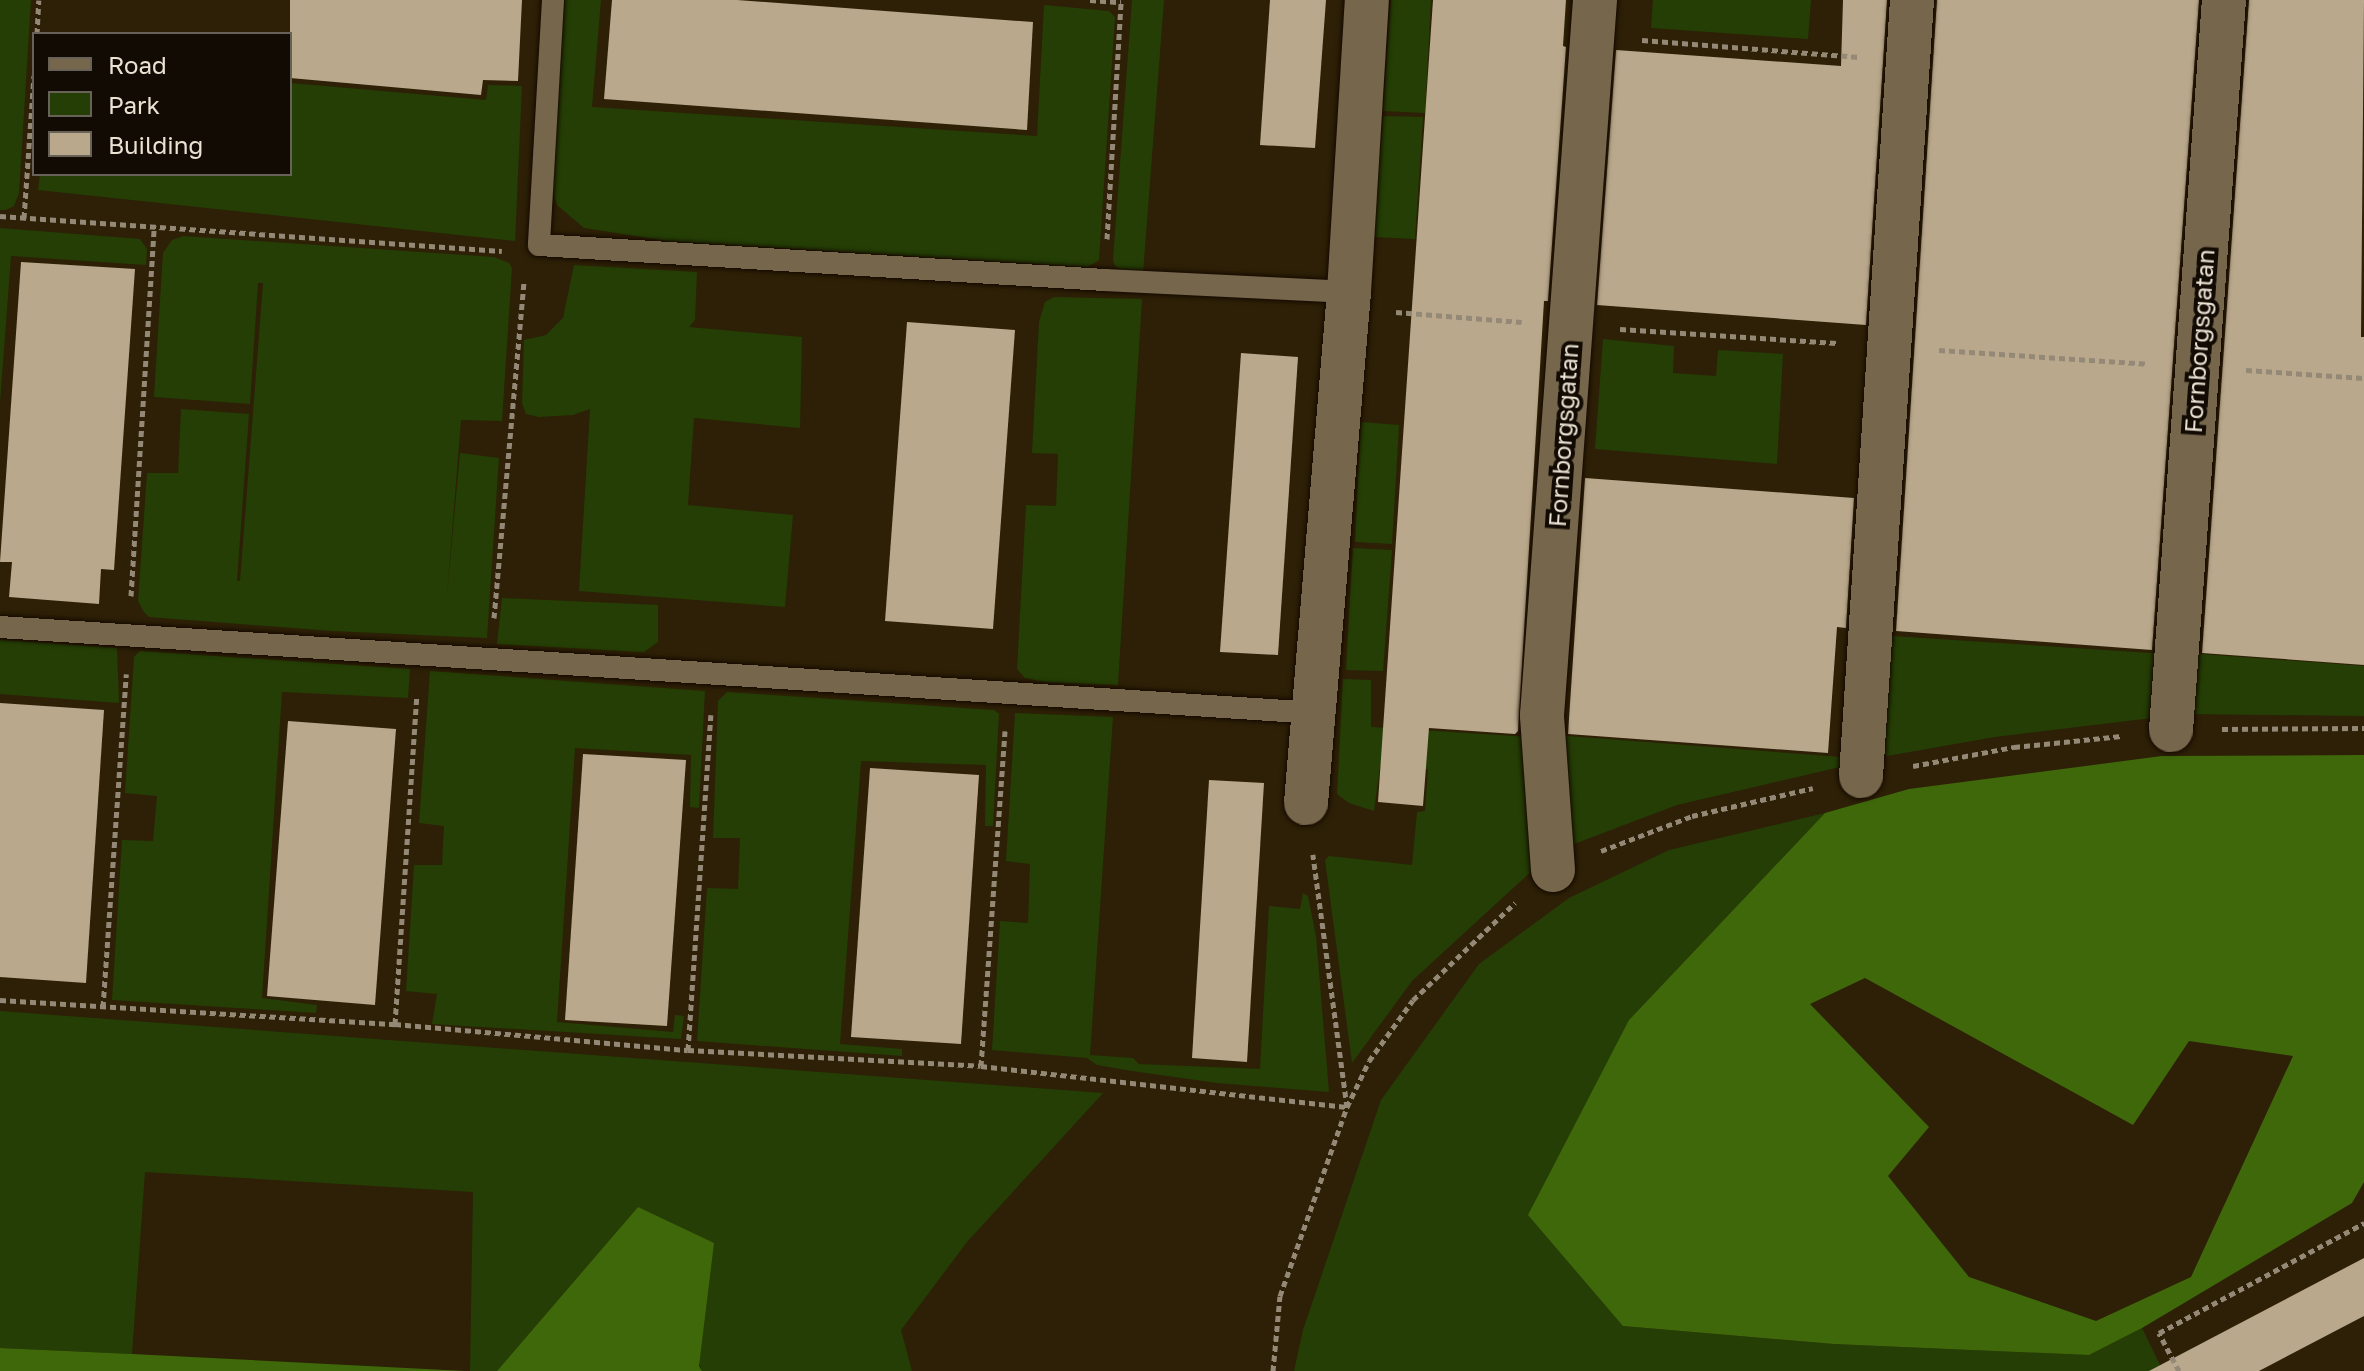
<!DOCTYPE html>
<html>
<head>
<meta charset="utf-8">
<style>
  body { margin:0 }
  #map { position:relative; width:2364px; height:1371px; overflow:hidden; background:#2d2006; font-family:"Golos Text",sans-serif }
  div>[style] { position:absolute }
  .green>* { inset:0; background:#243e05 }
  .forest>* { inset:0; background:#3f680b }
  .building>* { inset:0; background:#b9a88b }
  .path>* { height:5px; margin-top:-2.5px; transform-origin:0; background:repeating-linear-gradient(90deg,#948976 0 6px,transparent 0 10px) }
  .roads { filter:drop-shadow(0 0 2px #150900) drop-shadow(0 0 2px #150900) }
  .lane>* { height:22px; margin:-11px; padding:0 11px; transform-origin:11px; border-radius:11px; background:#76664c }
  .street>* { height:44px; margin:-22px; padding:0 22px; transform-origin:22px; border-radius:22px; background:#76664c }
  span { translate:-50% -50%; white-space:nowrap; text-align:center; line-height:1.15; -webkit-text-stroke:8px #110b03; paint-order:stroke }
  .street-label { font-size:24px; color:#ebe2d4 }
  .legend { position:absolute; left:32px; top:32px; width:260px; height:144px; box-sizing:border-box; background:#110b03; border:2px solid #686157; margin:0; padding:10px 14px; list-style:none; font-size:24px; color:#ebe2d4 }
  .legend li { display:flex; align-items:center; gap:16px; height:40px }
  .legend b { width:40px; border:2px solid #686157 }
</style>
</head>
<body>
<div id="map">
  <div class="green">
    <div style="clip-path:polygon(0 0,31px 0,19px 193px,14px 206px,6px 210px,0 210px)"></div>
    <div style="clip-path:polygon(562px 0,601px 0,592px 107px,1037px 136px,1044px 5px,1109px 11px,1115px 17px,1099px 260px,1088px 267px,668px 241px,584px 228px,557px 205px,552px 189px)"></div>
    <div style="clip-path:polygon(1132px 0,1164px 0,1143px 273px,1124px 271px,1115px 266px,1113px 260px)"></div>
    <div style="clip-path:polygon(1391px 0,1431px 0,1425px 113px,1383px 111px)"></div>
    <div style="clip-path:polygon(1653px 0,1811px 0,1808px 39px,1651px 28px)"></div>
    <div style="clip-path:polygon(290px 83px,486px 100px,488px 85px,522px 86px,515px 241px,38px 190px,40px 174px,290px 174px)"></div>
    <div style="clip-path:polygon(1383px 116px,1423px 117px,1415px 239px,1374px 237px)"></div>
    <div style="clip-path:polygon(0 228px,140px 239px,147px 249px,146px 265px,11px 256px,0 403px)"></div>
    <div style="clip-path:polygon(183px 236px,494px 257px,509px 263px,512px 268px,502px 421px,461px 420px,447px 595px,460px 453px,499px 458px,487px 638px,332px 631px,149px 617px,144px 612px,138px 601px,147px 473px,178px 473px,181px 409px,249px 414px,237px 581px,240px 581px,263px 283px,258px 283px,250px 404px,154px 397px,163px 253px,172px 240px)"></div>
    <div style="clip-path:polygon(574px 265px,697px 272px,695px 320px,689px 327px,802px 337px,800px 428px,694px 418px,688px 505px,793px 515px,785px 607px,579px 591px,590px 409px,573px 415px,539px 417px,526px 414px,522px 403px,524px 340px,546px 335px,563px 318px)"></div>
    <div style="clip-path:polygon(1054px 297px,1142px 299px,1118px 685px,1045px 682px,1025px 678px,1017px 669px,1026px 505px,1056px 506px,1058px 454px,1032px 453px,1039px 322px,1045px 302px)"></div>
    <div style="clip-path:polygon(1603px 339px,1674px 346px,1673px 373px,1716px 376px,1718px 350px,1783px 354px,1777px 464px,1595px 449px)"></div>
    <div style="clip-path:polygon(1361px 422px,1399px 425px,1392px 544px,1355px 542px)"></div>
    <div style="clip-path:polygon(1353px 548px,1392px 550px,1383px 671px,1346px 670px)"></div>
    <div style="clip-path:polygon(502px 598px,658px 605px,658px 642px,644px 652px,497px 644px)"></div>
    <div style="clip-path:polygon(1877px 635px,2166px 654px,2152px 718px,1995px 737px,1887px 756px,1876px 752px)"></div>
    <div style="clip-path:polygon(0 640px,117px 648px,119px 703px,0 694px)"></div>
    <div style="clip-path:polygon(140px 651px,410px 669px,408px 698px,282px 692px,262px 998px,317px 1005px,316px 1013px,112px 1000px,122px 840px,153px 841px,157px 796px,125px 793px,134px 657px)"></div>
    <div style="clip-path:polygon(2187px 653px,2364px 666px,2364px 716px,2188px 714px)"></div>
    <div style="clip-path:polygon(430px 671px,705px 691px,699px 808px,690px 807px,691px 755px,575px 748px,557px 1022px,673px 1032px,675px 1015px,684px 1016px,681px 1039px,432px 1024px,437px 994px,406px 991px,414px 865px,442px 865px,444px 826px,419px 823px)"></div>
    <div style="clip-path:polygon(1343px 679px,1371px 680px,1371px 727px,1530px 737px,1535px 868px,1412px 981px,1352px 1063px,1325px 860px,1329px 856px,1412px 865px,1417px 812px,1425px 811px,1428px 769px,1380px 766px,1374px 811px,1349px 803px,1337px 794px)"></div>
    <div style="clip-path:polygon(727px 692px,994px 710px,999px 714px,993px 826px,985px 826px,986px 765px,861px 761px,840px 1044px,902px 1049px,902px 1056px,697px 1041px,707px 888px,738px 889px,740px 838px,713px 838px,718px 701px)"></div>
    <div style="clip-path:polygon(1015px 713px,1113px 717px,1090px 1055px,1133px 1058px,1139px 1064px,1260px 1069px,1269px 906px,1300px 909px,1303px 893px,1308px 896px,1316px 936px,1329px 1092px,1217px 1083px,1132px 1071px,1097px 1065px,1087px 1058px,992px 1050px,1000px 921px,1028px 923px,1030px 864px,1006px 861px)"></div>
    <div style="clip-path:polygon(1554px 735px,1841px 757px,1840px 767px,1677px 805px,1574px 844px,1563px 837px)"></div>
    <div style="clip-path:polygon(1825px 813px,1629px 1020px,1623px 1326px,1834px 1344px,2089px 1355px,2142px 1328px,2163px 1371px,1294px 1371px,1303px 1330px,1381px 1100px,1479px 964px,1569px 898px,1669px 850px)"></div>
    <div style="clip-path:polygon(0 1011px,1103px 1093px,967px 1242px,901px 1330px,912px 1371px,702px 1371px,638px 1207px,497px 1371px,470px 1371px,473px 1192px,145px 1172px,132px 1354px,0 1348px)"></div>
  </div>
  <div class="forest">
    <div style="clip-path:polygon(evenodd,2364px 755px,2364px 1182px,2352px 1203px,2142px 1328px,2089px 1355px,1834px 1344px,1623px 1326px,1528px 1215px,1629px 1020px,1825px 813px,1909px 789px,2162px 756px,2364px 755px,1865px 978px,2133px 1125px,2189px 1041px,2293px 1056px,2191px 1277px,2096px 1321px,1969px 1277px,1888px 1176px,1929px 1127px,1810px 1004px,1865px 978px)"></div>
    <div style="clip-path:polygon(638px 1207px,714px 1243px,699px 1366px,702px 1371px,497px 1371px)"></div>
    <div style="clip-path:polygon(0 1348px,132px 1354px,465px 1371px,0 1371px)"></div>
  </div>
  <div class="building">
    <div style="clip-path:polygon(290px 0,522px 0,518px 81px,483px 80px,481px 95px,290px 78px)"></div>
    <div style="clip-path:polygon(612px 0,737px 0,1033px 22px,1027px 130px,604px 99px)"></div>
    <div style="clip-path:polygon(1270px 0,1326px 0,1315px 148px,1260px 145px)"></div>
    <div style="clip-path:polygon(1433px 0,1566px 0,1563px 46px,1566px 47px,1548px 301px,1544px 301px,1518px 731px,1515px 734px,1429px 728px,1423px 806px,1378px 802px)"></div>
    <div style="clip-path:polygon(1843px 0,1887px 0,1866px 325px,1597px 305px,1616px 50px,1841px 66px)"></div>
    <div style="clip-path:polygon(1937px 0,2199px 0,2152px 650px,1896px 631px)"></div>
    <div style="clip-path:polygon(2249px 0,2364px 0,2361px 337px,2364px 337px,2364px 665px,2202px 653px)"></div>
    <div style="clip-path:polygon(21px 262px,135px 269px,114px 570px,101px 569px,99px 604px,9px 597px,12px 562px,0 562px)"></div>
    <div style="clip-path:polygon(907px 322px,1015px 330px,993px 629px,885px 621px)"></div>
    <div style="clip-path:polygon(1241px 353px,1298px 357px,1278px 655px,1220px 652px)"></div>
    <div style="clip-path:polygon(1585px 478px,1854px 498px,1846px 628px,1837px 627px,1828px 753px,1568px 734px)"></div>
    <div style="clip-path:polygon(0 703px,104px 710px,86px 983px,0 977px)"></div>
    <div style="clip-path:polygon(288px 721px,396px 729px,375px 1005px,267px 996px)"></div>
    <div style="clip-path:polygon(583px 754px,686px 760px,667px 1026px,565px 1020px)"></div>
    <div style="clip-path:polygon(870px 768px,979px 775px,961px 1044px,851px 1037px)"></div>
    <div style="clip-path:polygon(1209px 780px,1264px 783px,1247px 1062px,1192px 1058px)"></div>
    <div style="clip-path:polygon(2364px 1258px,2364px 1316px,2259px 1371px,2149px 1371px)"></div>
  </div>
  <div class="path">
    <div style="left:1090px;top:0;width:31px;rotate:4deg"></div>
    <div style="left:37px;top:34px;width:34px;rotate:-87deg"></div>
    <div style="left:1642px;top:40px;width:218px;rotate:4.5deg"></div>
    <div style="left:0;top:216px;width:503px;rotate:3.99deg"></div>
    <div style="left:24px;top:218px;width:143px;rotate:-86deg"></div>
    <div style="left:1107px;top:239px;width:239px;rotate:-86.6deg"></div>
    <div style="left:1396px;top:312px;width:126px;rotate:4.5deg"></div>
    <div style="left:1620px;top:329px;width:217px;rotate:3.7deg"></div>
    <div style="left:1939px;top:350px;width:209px;rotate:3.8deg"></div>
    <div style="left:2246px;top:370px;width:118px;rotate:3.9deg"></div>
    <div style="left:131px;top:596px;width:371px;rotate:-86.4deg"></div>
    <div style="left:494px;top:618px;width:337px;rotate:-84.9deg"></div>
    <div style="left:2222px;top:729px;width:142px;rotate:-0.4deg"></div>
    <div style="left:1913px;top:766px;width:103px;rotate:-10.7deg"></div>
    <div style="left:2014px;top:747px;width:108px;rotate:-5.9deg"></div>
    <div style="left:1601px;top:851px;width:97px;rotate:-21deg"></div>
    <div style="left:1692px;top:816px;width:124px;rotate:-13deg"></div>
    <div style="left:0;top:1000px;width:396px;rotate:3.5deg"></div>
    <div style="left:395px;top:1024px;width:294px;rotate:5.1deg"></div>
    <div style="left:688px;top:1050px;width:293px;rotate:3.1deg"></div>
    <div style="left:981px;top:1066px;width:368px;rotate:6.4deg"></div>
    <div style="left:1347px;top:1107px;width:255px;rotate:-97.7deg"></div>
    <div style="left:103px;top:1007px;width:334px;rotate:-86deg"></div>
    <div style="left:395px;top:1024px;width:330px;rotate:-86.2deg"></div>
    <div style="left:688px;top:1050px;width:336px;rotate:-86.1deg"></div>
    <div style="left:981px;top:1066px;width:336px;rotate:-85.9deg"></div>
    <div style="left:1273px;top:1371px;width:75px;rotate:-84.7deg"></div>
    <div style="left:1280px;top:1296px;width:201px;rotate:-70.5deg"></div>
    <div style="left:1347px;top:1107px;width:51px;rotate:-64.4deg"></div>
    <div style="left:1369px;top:1061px;width:75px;rotate:-54.2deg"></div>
    <div style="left:1413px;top:1000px;width:141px;rotate:-43.6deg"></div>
    <div style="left:2179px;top:1371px;width:43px;rotate:-117.8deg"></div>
    <div style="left:2159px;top:1333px;width:233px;rotate:-28.2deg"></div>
  </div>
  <div class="roads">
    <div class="lane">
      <div style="left:553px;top:0;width:245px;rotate:93.3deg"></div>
      <div style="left:539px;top:245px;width:567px;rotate:3.54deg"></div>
      <div style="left:1105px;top:280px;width:244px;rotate:2.8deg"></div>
      <div style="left:0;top:627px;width:1318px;rotate:3.74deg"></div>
    </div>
    <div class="street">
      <div style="left:2171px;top:730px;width:732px;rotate:-85.85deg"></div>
      <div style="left:1861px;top:776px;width:778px;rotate:-86.24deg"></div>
      <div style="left:1306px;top:803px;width:513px;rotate:-85.19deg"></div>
      <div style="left:1349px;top:292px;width:293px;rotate:-86.5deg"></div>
      <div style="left:1553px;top:870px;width:155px;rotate:-94.1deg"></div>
      <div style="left:1542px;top:715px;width:717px;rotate:-85.76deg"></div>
    </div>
  </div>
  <div class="street-label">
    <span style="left:2199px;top:341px;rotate:-86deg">Fornborgsgatan</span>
    <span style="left:1563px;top:435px;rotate:-86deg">Fornborgsgatan</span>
  </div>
  <ul class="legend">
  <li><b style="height:10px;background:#76664c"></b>Road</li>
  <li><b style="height:22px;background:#243e05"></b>Park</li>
  <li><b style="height:22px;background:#b9a88b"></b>Building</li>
  </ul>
</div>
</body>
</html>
